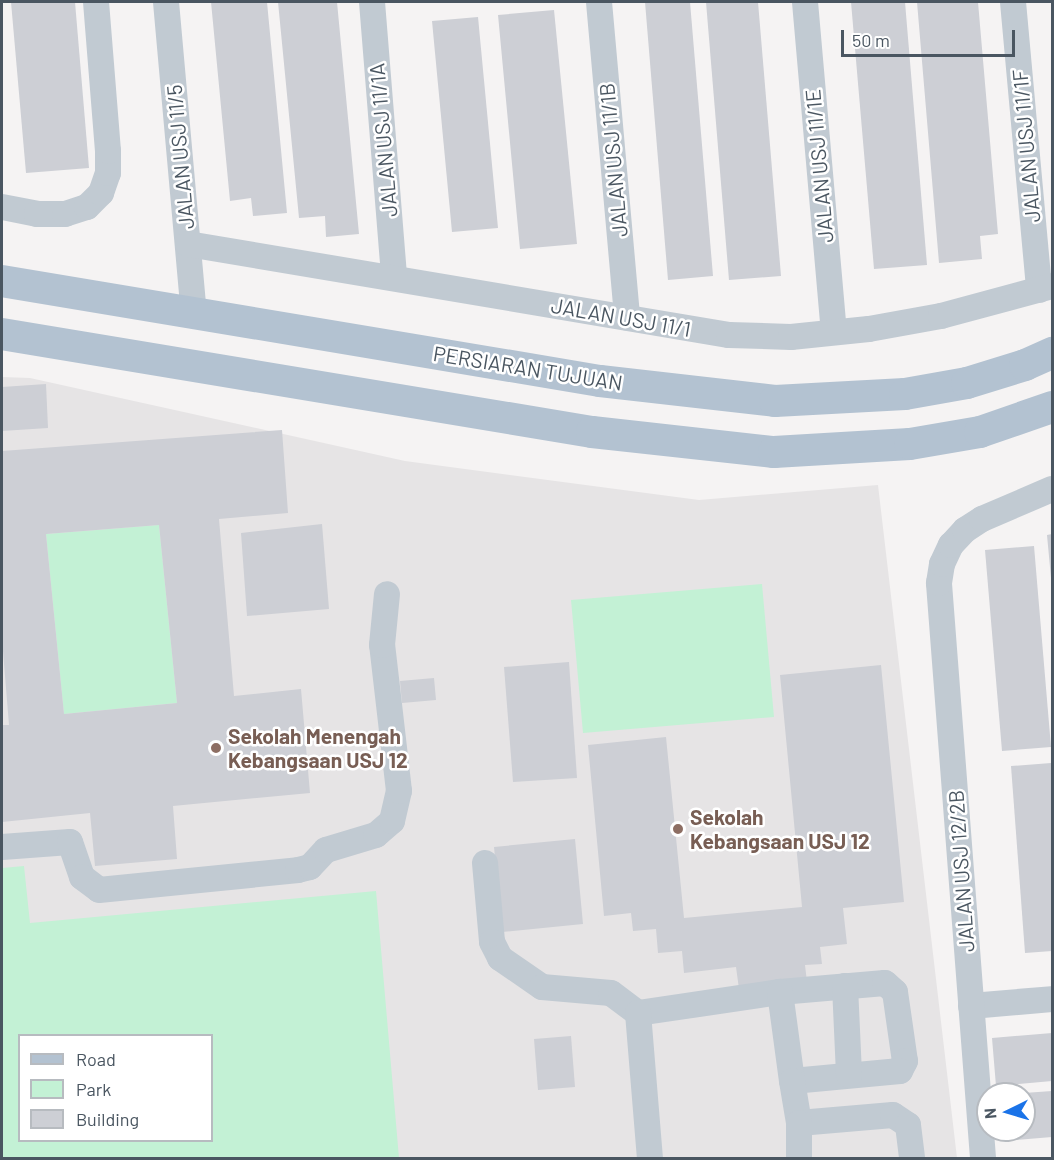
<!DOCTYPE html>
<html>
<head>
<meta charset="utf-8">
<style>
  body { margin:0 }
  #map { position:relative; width:1054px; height:1160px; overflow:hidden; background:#f5f3f3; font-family:Barlow,sans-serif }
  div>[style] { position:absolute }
  .education>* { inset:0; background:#e6e4e5 }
  .green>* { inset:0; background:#c3f1d5 }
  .building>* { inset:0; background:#cdcfd5 }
  .minor>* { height:26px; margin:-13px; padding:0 13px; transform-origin:13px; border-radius:13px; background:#c1cad2 }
  .major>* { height:32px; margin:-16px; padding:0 16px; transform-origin:16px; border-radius:16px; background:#b3c2d1 }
  .dots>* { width:16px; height:16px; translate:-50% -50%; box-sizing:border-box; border:3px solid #fff; border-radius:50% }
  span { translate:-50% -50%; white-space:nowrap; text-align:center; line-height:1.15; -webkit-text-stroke:5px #fff; paint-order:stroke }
  .street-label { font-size:21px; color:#4a5661 }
  .education-label { font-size:21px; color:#785e54; font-weight:700 }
  .left { translate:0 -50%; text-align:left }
  .frame { position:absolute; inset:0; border:3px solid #4a5661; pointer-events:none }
  .legend { position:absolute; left:18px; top:1034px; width:195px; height:108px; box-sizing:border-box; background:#fff; border:2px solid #b7bbc0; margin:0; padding:8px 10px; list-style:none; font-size:18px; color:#4a5661 }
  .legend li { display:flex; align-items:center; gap:12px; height:30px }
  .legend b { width:30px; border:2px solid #b7bbc0 }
  .north { position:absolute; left:976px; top:1082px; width:60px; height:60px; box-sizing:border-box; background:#fff; border:2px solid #b7bbc0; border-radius:50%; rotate:265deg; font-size:16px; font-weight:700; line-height:24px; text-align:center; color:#4a5661 }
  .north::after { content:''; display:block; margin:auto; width:21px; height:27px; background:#1a73e8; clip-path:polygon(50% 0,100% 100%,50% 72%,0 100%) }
  .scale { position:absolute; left:841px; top:30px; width:174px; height:27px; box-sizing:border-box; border:3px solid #4a5661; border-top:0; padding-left:8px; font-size:18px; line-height:21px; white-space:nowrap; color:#4a5661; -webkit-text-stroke:4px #fff; paint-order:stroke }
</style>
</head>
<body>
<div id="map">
  <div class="education">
    <div style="clip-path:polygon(evenodd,2px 377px,30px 378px,405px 461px,699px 500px,878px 485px,957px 1158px,2px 1158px,2px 377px,20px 1036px,212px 1036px,212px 1140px,20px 1140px,20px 1036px)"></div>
  </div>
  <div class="green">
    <div style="clip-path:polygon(159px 525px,177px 703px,64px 714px,46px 534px)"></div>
    <div style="clip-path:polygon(762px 584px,774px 717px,583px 733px,571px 600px)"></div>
    <div style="clip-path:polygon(evenodd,24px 866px,30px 923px,376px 891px,399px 1158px,2px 1158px,2px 868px,24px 866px,20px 1036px,212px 1036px,212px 1140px,20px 1140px,20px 1036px)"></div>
  </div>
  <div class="building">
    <div style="clip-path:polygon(11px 2px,75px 2px,89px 168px,26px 173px)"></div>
    <div style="clip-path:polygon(211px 2px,267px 2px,287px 213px,253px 216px,251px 198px,230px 201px)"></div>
    <div style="clip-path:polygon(278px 2px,337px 2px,359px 234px,326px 237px,325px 216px,299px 218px)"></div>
    <div style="clip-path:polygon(645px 2px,690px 2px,713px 276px,668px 280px)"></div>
    <div style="clip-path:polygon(706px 2px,758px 2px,781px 276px,729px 280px)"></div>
    <div style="clip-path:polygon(851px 2px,905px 2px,927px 265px,874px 269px)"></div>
    <div style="clip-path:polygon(917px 2px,978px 2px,998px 234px,980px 236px,982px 259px,939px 263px)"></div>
    <div style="clip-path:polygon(554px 10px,577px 244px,520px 249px,498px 15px)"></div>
    <div style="clip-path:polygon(478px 17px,498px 228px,452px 232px,432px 21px)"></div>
    <div style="clip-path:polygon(46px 384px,48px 428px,2px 431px,2px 387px)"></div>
    <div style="clip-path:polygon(evenodd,282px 430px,288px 513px,219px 519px,234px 696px,301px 689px,310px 793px,173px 806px,177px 859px,95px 866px,90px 813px,2px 822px,2px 725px,9px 725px,2px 639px,2px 451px,282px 430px,159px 525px,177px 703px,64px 714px,46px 534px,159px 525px)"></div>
    <div style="clip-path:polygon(322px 524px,329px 609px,247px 616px,241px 533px)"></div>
    <div style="clip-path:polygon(1052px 534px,1052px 578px,1051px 578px,1047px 535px)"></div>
    <div style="clip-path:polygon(1034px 546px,1051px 747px,1002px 751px,985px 550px)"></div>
    <div style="clip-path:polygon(569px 662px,577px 778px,513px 782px,504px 667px)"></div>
    <div style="clip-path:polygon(881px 665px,904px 902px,843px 908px,847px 944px,820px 947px,822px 964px,805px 965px,807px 982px,739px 989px,736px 967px,684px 973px,682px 951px,658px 953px,656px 929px,633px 931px,631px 913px,604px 916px,588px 745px,666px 737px,684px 918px,802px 907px,780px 675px)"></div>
    <div style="clip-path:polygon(434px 678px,436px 700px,402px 703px,400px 681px)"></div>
    <div style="clip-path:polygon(1051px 763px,1052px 951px,1025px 953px,1011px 766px)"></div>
    <div style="clip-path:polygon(575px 839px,583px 924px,502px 932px,494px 847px)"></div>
    <div style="clip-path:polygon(1052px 1033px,1052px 1081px,996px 1086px,992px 1038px)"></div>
    <div style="clip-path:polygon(571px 1036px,575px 1087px,538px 1090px,534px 1039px)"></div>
    <div style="clip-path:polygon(1052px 1091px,1052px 1137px,1002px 1141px,1001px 1130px,1024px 1130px,1024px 1093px)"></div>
  </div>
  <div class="minor">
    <div style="left:166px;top:2px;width:312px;rotate:84.9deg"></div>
    <div style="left:372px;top:2px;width:277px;rotate:85.4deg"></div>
    <div style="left:599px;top:2px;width:317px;rotate:84.9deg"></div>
    <div style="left:805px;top:2px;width:330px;rotate:85deg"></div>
    <div style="left:1013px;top:2px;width:289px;rotate:84.8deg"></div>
    <div style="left:2px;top:207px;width:36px;rotate:11deg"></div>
    <div style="left:37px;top:214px;width:28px"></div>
    <div style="left:65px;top:214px;width:23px;rotate:-18deg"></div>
    <div style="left:87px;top:207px;width:20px;rotate:-45deg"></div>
    <div style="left:101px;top:193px;width:21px;rotate:-71deg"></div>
    <div style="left:108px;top:173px;width:22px;rotate:-90deg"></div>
    <div style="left:108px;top:151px;width:149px;rotate:-94.6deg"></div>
    <div style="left:188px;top:244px;width:549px;rotate:9.55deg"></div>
    <div style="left:729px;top:335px;width:62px;rotate:1.8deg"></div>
    <div style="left:791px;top:337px;width:78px;rotate:-5.9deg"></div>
    <div style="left:869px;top:329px;width:73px;rotate:-10.2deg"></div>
    <div style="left:941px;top:316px;width:115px;rotate:-15.1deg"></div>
    <div style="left:2px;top:847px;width:68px;rotate:-4.2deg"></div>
    <div style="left:70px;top:842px;width:37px;rotate:71deg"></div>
    <div style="left:82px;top:877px;width:21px;rotate:37deg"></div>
    <div style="left:99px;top:890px;width:200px;rotate:-5.7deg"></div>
    <div style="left:298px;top:870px;width:12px;rotate:-14deg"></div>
    <div style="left:310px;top:867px;width:23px;rotate:-47deg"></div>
    <div style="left:326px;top:850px;width:52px;rotate:-16.7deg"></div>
    <div style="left:376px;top:835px;width:21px;rotate:-41deg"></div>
    <div style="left:392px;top:821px;width:31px;rotate:-77deg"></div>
    <div style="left:399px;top:791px;width:147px;rotate:-96.6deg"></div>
    <div style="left:382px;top:645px;width:51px;rotate:-84.4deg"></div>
    <div style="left:485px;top:863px;width:79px;rotate:84.9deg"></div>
    <div style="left:492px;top:942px;width:18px;rotate:63deg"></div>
    <div style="left:500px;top:958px;width:51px;rotate:34.6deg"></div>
    <div style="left:542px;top:987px;width:69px;rotate:5deg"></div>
    <div style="left:611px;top:993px;width:34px;rotate:37deg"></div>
    <div style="left:638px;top:1013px;width:144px;rotate:-8.4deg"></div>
    <div style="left:780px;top:992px;width:105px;rotate:-4.9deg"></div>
    <div style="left:885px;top:983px;width:13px;rotate:42deg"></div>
    <div style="left:895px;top:992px;width:70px;rotate:81.8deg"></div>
    <div style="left:905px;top:1061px;width:11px;rotate:117deg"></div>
    <div style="left:900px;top:1071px;width:108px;rotate:174.7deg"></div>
    <div style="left:792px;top:1081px;width:90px;rotate:-97.7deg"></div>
    <div style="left:845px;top:986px;width:89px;rotate:87.4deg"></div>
    <div style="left:971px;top:1006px;width:81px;rotate:-4.9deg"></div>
    <div style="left:638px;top:1013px;width:145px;rotate:85.3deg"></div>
    <div style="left:792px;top:1081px;width:43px;rotate:80.5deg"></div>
    <div style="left:799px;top:1123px;width:94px;rotate:-4.9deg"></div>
    <div style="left:893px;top:1115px;width:18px;rotate:34deg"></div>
    <div style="left:908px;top:1125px;width:33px;rotate:83deg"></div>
    <div style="left:799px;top:1158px;width:35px;rotate:-90deg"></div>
    <div style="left:983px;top:1158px;width:577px;rotate:-94.38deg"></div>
    <div style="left:939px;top:583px;width:19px;rotate:-81deg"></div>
    <div style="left:942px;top:564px;width:21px;rotate:-65deg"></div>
    <div style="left:951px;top:545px;width:21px;rotate:-47deg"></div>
    <div style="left:965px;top:530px;width:20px;rotate:-33deg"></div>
    <div style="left:982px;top:519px;width:76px;rotate:-23.2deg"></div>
  </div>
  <div class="major">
    <div style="left:2px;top:281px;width:606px;rotate:9.49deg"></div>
    <div style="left:600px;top:381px;width:176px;rotate:6.5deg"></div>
    <div style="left:775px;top:401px;width:130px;rotate:-3.1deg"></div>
    <div style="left:905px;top:394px;width:63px;rotate:-10.1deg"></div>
    <div style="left:967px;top:383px;width:61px;rotate:-17.2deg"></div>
    <div style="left:1025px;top:365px;width:30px;rotate:-24deg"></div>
    <div style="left:2px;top:334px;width:598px;rotate:9.43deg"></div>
    <div style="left:592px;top:432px;width:183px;rotate:6.3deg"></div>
    <div style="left:774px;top:452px;width:136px;rotate:-3.4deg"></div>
    <div style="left:910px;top:444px;width:71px;rotate:-9.7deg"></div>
    <div style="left:980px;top:432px;width:76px;rotate:-19.1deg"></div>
  </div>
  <div class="dots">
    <div style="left:216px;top:748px;background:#8d6e63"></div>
    <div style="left:678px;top:829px;background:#8d6e63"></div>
  </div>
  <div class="street-label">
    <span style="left:383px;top:140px;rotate:-95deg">JALAN USJ 11/1A</span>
    <span style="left:1026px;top:146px;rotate:-95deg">JALAN USJ 11/1F</span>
    <span style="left:180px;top:157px;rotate:-95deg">JALAN USJ 11/5</span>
    <span style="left:613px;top:160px;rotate:-95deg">JALAN USJ 11/1B</span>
    <span style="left:819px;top:166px;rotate:-95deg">JALAN USJ 11/1E</span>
    <span style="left:621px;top:317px;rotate:10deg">JALAN USJ 11/1</span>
    <span style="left:528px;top:368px;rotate:9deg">PERSIARAN TUJUAN</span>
    <span style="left:961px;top:871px;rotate:-94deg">JALAN USJ 12/2B</span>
  </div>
  <div class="education-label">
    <span class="left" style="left:228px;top:748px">Sekolah Menengah<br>Kebangsaan USJ 12</span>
    <span class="left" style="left:690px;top:829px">Sekolah<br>Kebangsaan USJ 12</span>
  </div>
  <div class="frame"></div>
  <ul class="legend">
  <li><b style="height:8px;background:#b3c2d1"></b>Road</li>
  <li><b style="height:16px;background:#c3f1d5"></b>Park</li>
  <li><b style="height:16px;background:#cdcfd5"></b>Building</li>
  </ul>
  <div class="north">N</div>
  <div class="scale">50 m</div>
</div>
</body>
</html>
